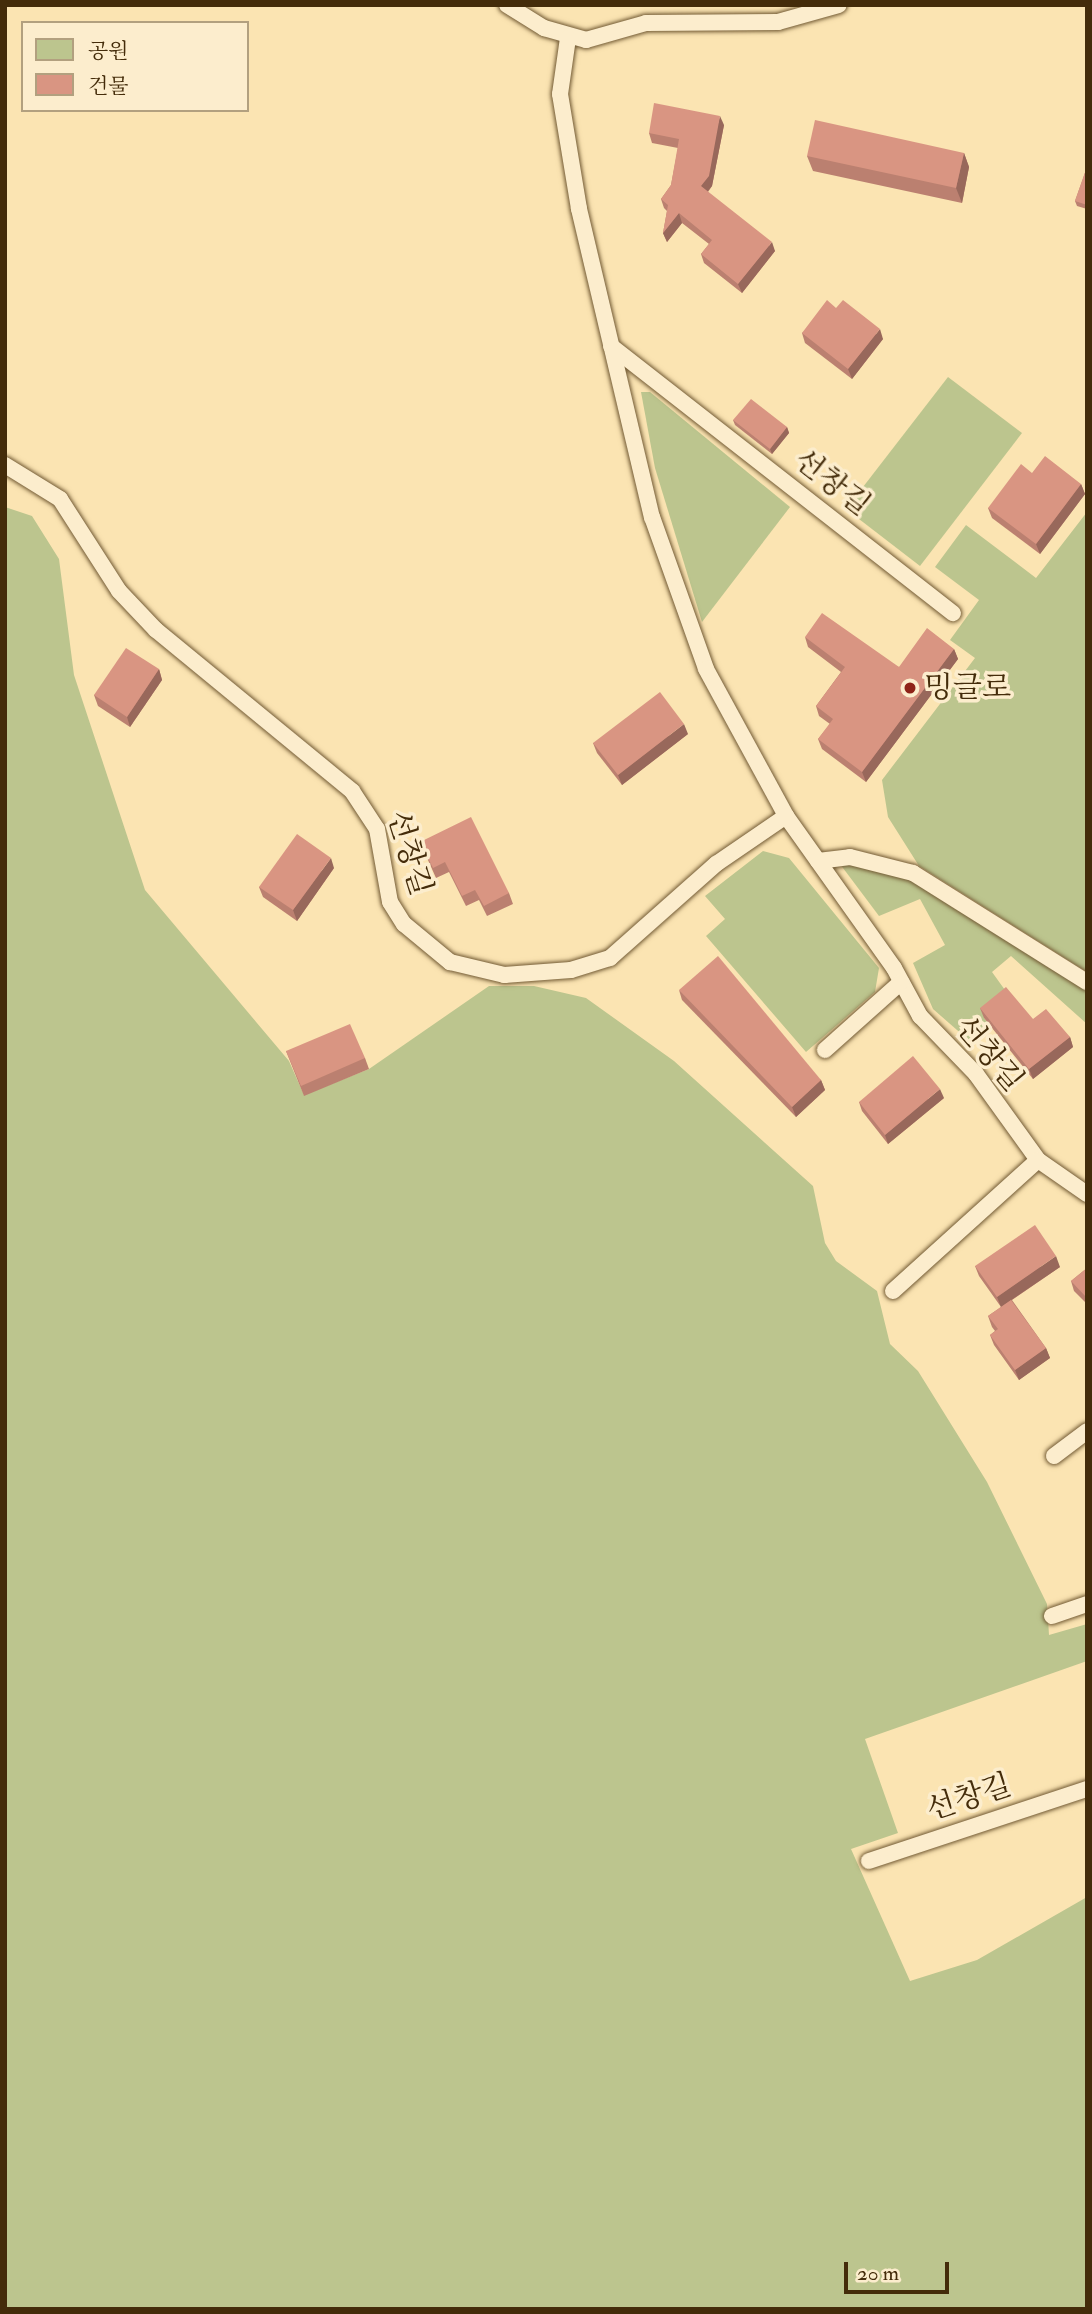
<!DOCTYPE html>
<html>
<head>
<meta charset="utf-8">
<style>
  body { margin:0 }
  #map { position:relative; width:1092px; height:2314px; overflow:hidden; background:#fbe4b2; font-family:"IM FELL Double Pica","Noto Serif KR",serif }
  div>[style] { position:absolute }
  .green>* { inset:0; background:#bcc58e }
  .roads { filter:drop-shadow(0 0 2px #725a34) drop-shadow(0 0 2px #725a34) }
  .lane>* { height:16px; margin:-8px; padding:0 8px; transform-origin:8px; border-radius:8px; background:#fcedcd }
  .wall>* { inset:0; background:#bb8070 }
  .shaded-wall>* { inset:0; background:#98685b }
  .building>* { inset:0; background:#d99582 }
  .dots>* { width:19px; height:19px; translate:-50% -50%; box-sizing:border-box; border:4px solid #fcedcd; border-radius:50% }
  span { translate:-50% -50%; white-space:nowrap; text-align:center; line-height:1.15; -webkit-text-stroke:7px #fcedcd; paint-order:stroke }
  .street-label { font-size:30px; color:#442c0a }
  .poi-label { font-size:30px; color:#442c0a }
  .left { translate:0 -50%; text-align:left }
  .frame { position:absolute; inset:0; border:7px solid #442c0a; pointer-events:none }
  .legend { position:absolute; left:21px; top:21px; width:228px; height:91px; box-sizing:border-box; background:#fcedcd; border:2px solid #b2a07f; margin:0; padding:9px 12px; list-style:none; font-size:21px; color:#442c0a }
  .legend li { display:flex; align-items:center; gap:14px; height:35px }
  .legend b { width:35px; border:2px solid #b2a07f }
  .scale { position:absolute; left:844px; top:2262px; width:105px; height:32px; box-sizing:border-box; border:4px solid #442c0a; border-top:0; padding-left:9px; font-size:21px; line-height:24px; white-space:nowrap; color:#442c0a; -webkit-text-stroke:5px #fcedcd; paint-order:stroke }
</style>
</head>
<body>
<div id="map">
  <div class="green">
    <div style="clip-path:polygon(948px 377px,1022px 433px,920px 566px,846px 509px)"></div>
    <div style="clip-path:polygon(641px 392px,650px 392px,790px 507px,702px 622px,655px 468px)"></div>
    <div style="clip-path:polygon(5px 507px,32px 516px,59px 559px,74px 675px,145px 890px,289px 1061px,304px 1095px,369px 1069px,489px 986px,534px 986px,586px 998px,674px 1061px,813px 1186px,825px 1243px,836px 1261px,877px 1291px,890px 1344px,918px 1371px,987px 1482px,1047px 1604px,1049px 1635px,1087px 1624px,1087px 1661px,865px 1739px,898px 1833px,851px 1849px,910px 1981px,977px 1960px,1087px 1897px,1087px 2309px,5px 2309px)"></div>
    <div style="clip-path:polygon(1087px 512px,1087px 972px,919px 866px,888px 817px,882px 780px,975px 658px,950px 640px,979px 600px,935px 567px,966px 525px,1036px 578px)"></div>
    <div style="clip-path:polygon(763px 851px,789px 858px,879px 968px,875px 992px,806px 1052px,706px 936px,725px 919px,705px 896px)"></div>
    <div style="clip-path:polygon(840px 864px,887px 869px,922px 883px,1087px 989px,1087px 1024px,1011px 956px,992px 972px,1010px 997px,984px 1018px,991px 1027px,973px 1044px,933px 1009px,913px 963px,945px 945px,920px 899px,879px 916px)"></div>
  </div>
  <div class="roads">
    <div class="lane">
      <div style="left:507px;top:5px;width:44px;rotate:31.9deg"></div>
      <div style="left:544px;top:28px;width:44px;rotate:15.9deg"></div>
      <div style="left:586px;top:40px;width:62px;rotate:-15.8deg"></div>
      <div style="left:646px;top:23px;width:132px;rotate:-0.4deg"></div>
      <div style="left:778px;top:22px;width:63px;rotate:-15.6deg"></div>
      <div style="left:568px;top:38px;width:57px;rotate:98.1deg"></div>
      <div style="left:560px;top:94px;width:117px;rotate:80.6deg"></div>
      <div style="left:579px;top:209px;width:317px;rotate:76.7deg"></div>
      <div style="left:652px;top:517px;width:161px;rotate:70.4deg"></div>
      <div style="left:706px;top:669px;width:167px;rotate:61.4deg"></div>
      <div style="left:786px;top:816px;width:186px;rotate:54.6deg"></div>
      <div style="left:894px;top:968px;width:55px;rotate:61.6deg"></div>
      <div style="left:920px;top:1016px;width:81px;rotate:46deg"></div>
      <div style="left:976px;top:1074px;width:106px;rotate:54.2deg"></div>
      <div style="left:1038px;top:1160px;width:60px;rotate:34.8deg"></div>
      <div style="left:611px;top:346px;width:434px;rotate:38deg"></div>
      <div style="left:5px;top:465px;width:65px;rotate:31.7deg"></div>
      <div style="left:60px;top:499px;width:109px;rotate:57.3deg"></div>
      <div style="left:119px;top:591px;width:54px;rotate:46.5deg"></div>
      <div style="left:156px;top:630px;width:254px;rotate:39.4deg"></div>
      <div style="left:352px;top:791px;width:45px;rotate:56.7deg"></div>
      <div style="left:377px;top:829px;width:74px;rotate:79.9deg"></div>
      <div style="left:390px;top:902px;width:26px;rotate:58deg"></div>
      <div style="left:404px;top:924px;width:60px;rotate:39.6deg"></div>
      <div style="left:450px;top:962px;width:56px;rotate:13.5deg"></div>
      <div style="left:504px;top:975px;width:67px;rotate:-4.3deg"></div>
      <div style="left:571px;top:970px;width:41px;rotate:-17.1deg"></div>
      <div style="left:610px;top:958px;width:142px;rotate:-41.6deg"></div>
      <div style="left:716px;top:864px;width:85px;rotate:-34.4deg"></div>
      <div style="left:818px;top:861px;width:32px;rotate:-7deg"></div>
      <div style="left:850px;top:857px;width:65px;rotate:14.3deg"></div>
      <div style="left:913px;top:873px;width:205px;rotate:32.1deg"></div>
      <div style="left:825px;top:1050px;width:102px;rotate:-41.8deg"></div>
      <div style="left:893px;top:1291px;width:195px;rotate:-42.1deg"></div>
      <div style="left:1054px;top:1456px;width:41px;rotate:-37.1deg"></div>
      <div style="left:1052px;top:1616px;width:37px;rotate:-19deg"></div>
      <div style="left:869px;top:1861px;width:230px;rotate:-18.3deg"></div>
    </div>
  </div>
  <div class="wall">
    <div style="clip-path:polygon(724px 125px,712px 186px,708px 192px,775px 251px,742px 293px,704px 263px,701px 254px,709px 244px,682px 223px,667px 242px,663px 233px,667px 211px,664px 208px,661px 199px,671px 185px,678px 148px,652px 143px,649px 133px)"></div>
    <div style="clip-path:polygon(964px 153px,969px 167px,962px 203px,813px 171px,807px 156px)"></div>
    <div style="clip-path:polygon(1087px 167px,1087px 209px,1077px 206px,1075px 201px)"></div>
    <div style="clip-path:polygon(836px 308px,883px 339px,852px 379px,805px 343px,802px 333px)"></div>
    <div style="clip-path:polygon(733px 420px,787px 427px,789px 433px,772px 454px,735px 425px)"></div>
    <div style="clip-path:polygon(1081px 484px,1085px 494px,1040px 554px,992px 518px,988px 508px)"></div>
    <div style="clip-path:polygon(805px 637px,899px 667px,954px 649px,958px 659px,866px 782px,822px 749px,818px 739px,830px 724px,819px 716px,816px 706px,841px 672px,808px 647px)"></div>
    <div style="clip-path:polygon(159px 669px,162px 680px,130px 727px,98px 706px,94px 695px)"></div>
    <div style="clip-path:polygon(688px 734px,622px 785px,597px 753px,593px 743px)"></div>
    <div style="clip-path:polygon(420px 842px,509px 893px,513px 904px,487px 916px,479px 900px,466px 906px,449px 872px,436px 878px)"></div>
    <div style="clip-path:polygon(334px 868px,297px 921px,263px 897px,259px 887px)"></div>
    <div style="clip-path:polygon(679px 990px,821px 1080px,825px 1090px,796px 1117px,682px 1000px)"></div>
    <div style="clip-path:polygon(980px 1008px,1033px 1019px,1070px 1037px,1073px 1047px,1033px 1079px,984px 1018px)"></div>
    <div style="clip-path:polygon(286px 1051px,365px 1058px,369px 1069px,304px 1096px)"></div>
    <div style="clip-path:polygon(944px 1098px,888px 1144px,862px 1111px,859px 1102px)"></div>
    <div style="clip-path:polygon(975px 1266px,1060px 1267px,1012px 1300px,1046px 1348px,1050px 1358px,1019px 1380px,994px 1345px,990px 1335px,995px 1331px,992px 1327px,988px 1316px,1001px 1307px,979px 1276px)"></div>
    <div style="clip-path:polygon(1087px 1268px,1087px 1304px,1074px 1291px,1071px 1281px)"></div>
  </div>
  <div class="shaded-wall">
    <div style="clip-path:polygon(720px 116px,724px 125px,712px 186px,704px 196px,701px 186px)"></div>
    <div style="clip-path:polygon(964px 153px,969px 167px,962px 203px,956px 188px)"></div>
    <div style="clip-path:polygon(679px 213px,682px 223px,667px 242px,663px 233px)"></div>
    <div style="clip-path:polygon(772px 242px,775px 251px,742px 293px,738px 284px)"></div>
    <div style="clip-path:polygon(880px 329px,883px 339px,852px 379px,848px 369px)"></div>
    <div style="clip-path:polygon(787px 427px,789px 433px,772px 454px,770px 449px)"></div>
    <div style="clip-path:polygon(1081px 484px,1085px 494px,1040px 554px,1036px 544px)"></div>
    <div style="clip-path:polygon(954px 649px,958px 659px,866px 782px,862px 772px)"></div>
    <div style="clip-path:polygon(159px 669px,162px 680px,130px 727px,127px 717px)"></div>
    <div style="clip-path:polygon(684px 724px,688px 734px,622px 785px,618px 775px)"></div>
    <div style="clip-path:polygon(331px 858px,334px 868px,297px 921px,293px 910px)"></div>
    <div style="clip-path:polygon(1070px 1037px,1073px 1047px,1033px 1079px,1029px 1069px)"></div>
    <div style="clip-path:polygon(821px 1080px,825px 1090px,796px 1117px,792px 1107px)"></div>
    <div style="clip-path:polygon(940px 1089px,944px 1098px,888px 1144px,885px 1135px)"></div>
    <div style="clip-path:polygon(1056px 1256px,1060px 1267px,1001px 1307px,997px 1297px)"></div>
    <div style="clip-path:polygon(1046px 1348px,1050px 1358px,1019px 1380px,1015px 1370px)"></div>
  </div>
  <div class="building">
    <div style="clip-path:polygon(654px 103px,720px 116px,709px 176px,701px 186px,772px 242px,738px 284px,701px 254px,712px 240px,679px 213px,663px 233px,668px 205px,661px 199px,671px 185px,679px 139px,649px 133px)"></div>
    <div style="clip-path:polygon(815px 120px,964px 153px,956px 188px,807px 156px)"></div>
    <div style="clip-path:polygon(1087px 167px,1087px 205px,1075px 201px)"></div>
    <div style="clip-path:polygon(827px 300px,836px 308px,843px 300px,880px 329px,848px 369px,802px 333px)"></div>
    <div style="clip-path:polygon(751px 399px,787px 427px,770px 449px,733px 420px)"></div>
    <div style="clip-path:polygon(1045px 456px,1081px 484px,1036px 544px,988px 508px,1021px 464px,1032px 473px)"></div>
    <div style="clip-path:polygon(822px 613px,899px 667px,927px 628px,954px 649px,862px 772px,818px 739px,833px 719px,816px 706px,845px 667px,805px 637px)"></div>
    <div style="clip-path:polygon(126px 648px,159px 669px,127px 717px,94px 695px)"></div>
    <div style="clip-path:polygon(660px 692px,684px 724px,618px 775px,593px 743px)"></div>
    <div style="clip-path:polygon(471px 817px,509px 893px,484px 906px,475px 890px,462px 896px,445px 862px,433px 868px,420px 842px)"></div>
    <div style="clip-path:polygon(297px 834px,331px 858px,293px 910px,259px 887px)"></div>
    <div style="clip-path:polygon(718px 956px,821px 1080px,792px 1107px,679px 990px)"></div>
    <div style="clip-path:polygon(1006px 987px,1033px 1019px,1046px 1009px,1070px 1037px,1029px 1069px,980px 1008px)"></div>
    <div style="clip-path:polygon(350px 1024px,365px 1058px,301px 1086px,286px 1051px)"></div>
    <div style="clip-path:polygon(913px 1056px,940px 1089px,885px 1135px,859px 1102px)"></div>
    <div style="clip-path:polygon(1035px 1225px,1056px 1256px,997px 1297px,975px 1266px)"></div>
    <div style="clip-path:polygon(1087px 1268px,1087px 1298px,1071px 1281px)"></div>
    <div style="clip-path:polygon(1011px 1300px,1046px 1348px,1015px 1370px,990px 1335px,998px 1329px,988px 1316px)"></div>
  </div>
  <div class="dots">
    <div style="left:910px;top:688px;background:#8f2418"></div>
  </div>
  <div class="street-label">
    <span style="left:832px;top:483px;rotate:38deg">선창길</span>
    <span style="left:409px;top:853px;rotate:73deg">선창길</span>
    <span style="left:989px;top:1054px;rotate:50deg">선창길</span>
    <span style="left:969px;top:1798px;rotate:-18deg">선창길</span>
  </div>
  <div class="poi-label">
    <span class="left" style="left:924px;top:688px">밍글로</span>
  </div>
  <div class="frame"></div>
  <ul class="legend">
  <li><b style="height:19px;background:#bcc58e"></b>공원</li>
  <li><b style="height:19px;background:#d99582"></b>건물</li>
  </ul>
  <div class="scale">20 m</div>
</div>
</body>
</html>
